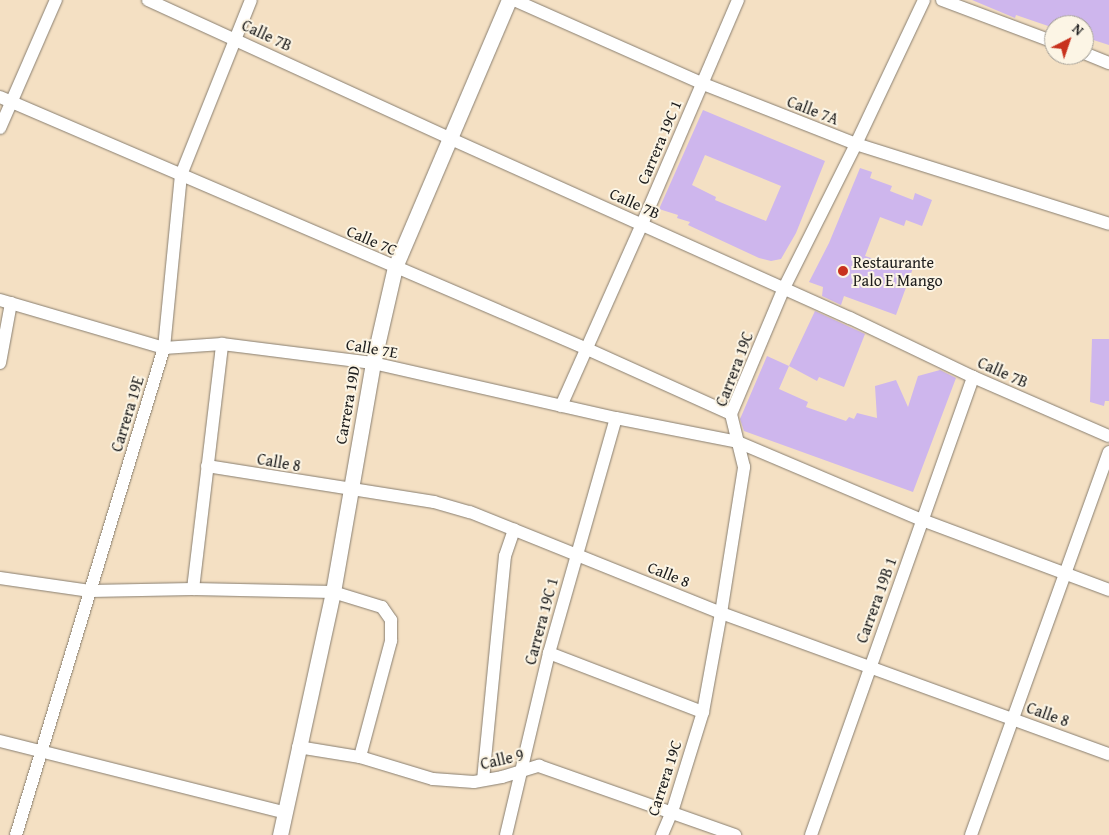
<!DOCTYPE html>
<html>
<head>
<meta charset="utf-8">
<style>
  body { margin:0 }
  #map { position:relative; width:1109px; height:835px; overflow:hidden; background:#f4e0c3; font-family:"Gentium Book Plus",serif }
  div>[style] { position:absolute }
  .building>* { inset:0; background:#ceb6ed }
  .roads { filter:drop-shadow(0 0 1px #887e70) drop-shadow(0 0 1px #887e70) }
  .minor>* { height:12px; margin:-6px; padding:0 6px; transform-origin:6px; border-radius:6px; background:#fff }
  .tertiary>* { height:15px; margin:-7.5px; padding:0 7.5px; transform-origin:7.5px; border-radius:7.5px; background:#fff }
  .dots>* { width:14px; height:14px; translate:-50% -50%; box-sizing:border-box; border:2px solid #fcf5e5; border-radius:50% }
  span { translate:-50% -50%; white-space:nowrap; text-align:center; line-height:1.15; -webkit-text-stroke:4px #fcf5e5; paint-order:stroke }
  .street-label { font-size:16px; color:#1c1c1c }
  .poi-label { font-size:16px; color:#1c1c1c }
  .left { translate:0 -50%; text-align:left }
  .north { position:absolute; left:1044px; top:15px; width:50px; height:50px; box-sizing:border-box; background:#fcf5e5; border:1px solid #a29e95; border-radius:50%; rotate:41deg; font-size:14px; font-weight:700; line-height:20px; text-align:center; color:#1c1c1c }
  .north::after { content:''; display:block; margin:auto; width:18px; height:22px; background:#c8321e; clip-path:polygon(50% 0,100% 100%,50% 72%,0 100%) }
</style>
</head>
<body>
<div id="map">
  <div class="building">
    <div style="clip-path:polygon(972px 0,1109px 0,1109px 45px,1084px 37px,1084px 25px,1054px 25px,1054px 28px,1016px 15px,1015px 18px)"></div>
    <div style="clip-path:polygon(evenodd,703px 110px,825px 161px,796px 233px,781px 259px,771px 261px,759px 258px,688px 225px,690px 222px,677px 218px,678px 215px,659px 209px,703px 110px,705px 155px,781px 186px,766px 221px,715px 200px,716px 197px,692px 185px,705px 155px)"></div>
    <div style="clip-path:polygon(860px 168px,872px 172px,870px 178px,892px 186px,890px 191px,913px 200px,915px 193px,932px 200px,922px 226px,906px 220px,904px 226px,880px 217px,865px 256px,889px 264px,891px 260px,913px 268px,896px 315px,844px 296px,841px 305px,822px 296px,823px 287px,809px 282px,829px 243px)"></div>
    <div style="clip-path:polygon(815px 311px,865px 334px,844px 387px,819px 377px,817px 381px,789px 366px)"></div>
    <div style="clip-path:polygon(1092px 339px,1109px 339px,1109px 401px,1105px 401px,1104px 406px,1090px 402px)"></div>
    <div style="clip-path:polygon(767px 356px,789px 366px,779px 389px,808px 402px,806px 407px,846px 421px,849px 417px,854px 419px,857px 413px,877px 418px,875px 386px,896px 380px,908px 407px,918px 376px,940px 370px,956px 378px,913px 492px,744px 431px,740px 419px)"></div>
  </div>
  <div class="roads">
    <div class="minor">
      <div style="left:148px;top:0;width:333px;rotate:24.6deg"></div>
      <div style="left:451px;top:139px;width:437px;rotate:24.2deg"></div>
      <div style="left:850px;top:318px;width:136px;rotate:25.6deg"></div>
      <div style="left:973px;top:377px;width:148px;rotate:23.5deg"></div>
      <div style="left:514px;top:0;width:205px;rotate:23.9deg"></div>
      <div style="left:701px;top:83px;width:167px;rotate:21.5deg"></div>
      <div style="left:856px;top:144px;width:265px;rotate:17.5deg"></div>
      <div style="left:942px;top:0;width:120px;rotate:20.6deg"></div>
      <div style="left:1084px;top:53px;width:27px;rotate:22deg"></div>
      <div style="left:0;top:97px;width:637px;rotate:23.22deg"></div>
      <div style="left:585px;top:348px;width:160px;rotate:24.3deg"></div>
      <div style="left:0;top:128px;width:140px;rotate:-66.4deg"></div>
      <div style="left:0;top:300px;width:171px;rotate:16.3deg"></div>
      <div style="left:164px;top:348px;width:58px;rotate:-3.9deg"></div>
      <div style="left:222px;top:344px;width:152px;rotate:7.2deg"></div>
      <div style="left:373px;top:363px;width:249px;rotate:12.8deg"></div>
      <div style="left:616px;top:418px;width:124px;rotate:11.1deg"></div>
      <div style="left:738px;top:442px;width:200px;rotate:23deg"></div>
      <div style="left:922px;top:520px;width:200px;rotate:20.5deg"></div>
      <div style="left:0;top:363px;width:61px;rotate:-79.6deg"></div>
      <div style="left:561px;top:406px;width:199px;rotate:-66deg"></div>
      <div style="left:642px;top:224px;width:244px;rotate:-66.8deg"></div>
      <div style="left:207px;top:466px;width:230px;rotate:9deg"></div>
      <div style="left:434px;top:502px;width:37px;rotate:16deg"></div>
      <div style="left:470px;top:512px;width:271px;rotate:21.9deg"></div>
      <div style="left:721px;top:613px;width:413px;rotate:20deg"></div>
      <div style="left:0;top:578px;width:91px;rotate:8.2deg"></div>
      <div style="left:90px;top:591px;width:103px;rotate:-1.1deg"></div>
      <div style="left:193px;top:589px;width:140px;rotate:1.2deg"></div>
      <div style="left:333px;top:592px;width:51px;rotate:17deg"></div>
      <div style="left:382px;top:607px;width:16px;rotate:55deg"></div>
      <div style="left:391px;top:620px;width:21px;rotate:90deg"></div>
      <div style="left:391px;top:641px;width:120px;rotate:105deg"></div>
      <div style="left:193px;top:589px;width:247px;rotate:-83.2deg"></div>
      <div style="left:549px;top:653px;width:165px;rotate:21deg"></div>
      <div style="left:0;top:741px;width:295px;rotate:14.1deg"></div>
      <div style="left:298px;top:747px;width:63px;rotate:9.2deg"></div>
      <div style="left:360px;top:757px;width:76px;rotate:16.8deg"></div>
      <div style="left:433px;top:779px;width:41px;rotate:4.2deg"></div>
      <div style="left:474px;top:782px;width:28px;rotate:-10deg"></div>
      <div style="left:502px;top:777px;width:39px;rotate:-17deg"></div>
      <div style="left:539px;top:766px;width:208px;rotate:19.4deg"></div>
      <div style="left:483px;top:780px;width:225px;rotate:-84.4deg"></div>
      <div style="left:505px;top:556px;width:28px;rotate:-71deg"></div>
      <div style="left:16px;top:835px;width:509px;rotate:-73.1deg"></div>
      <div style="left:164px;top:348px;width:174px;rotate:-84.4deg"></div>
      <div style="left:181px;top:175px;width:188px;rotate:-68.2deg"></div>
      <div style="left:506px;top:835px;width:187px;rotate:-76.7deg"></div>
      <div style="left:549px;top:653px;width:244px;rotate:-74.1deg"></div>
      <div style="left:662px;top:835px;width:25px;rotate:-67deg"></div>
      <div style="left:672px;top:812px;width:105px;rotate:-72.8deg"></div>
      <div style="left:703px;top:712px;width:101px;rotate:-79.7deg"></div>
      <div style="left:721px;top:613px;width:148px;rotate:-81deg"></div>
      <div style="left:744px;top:467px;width:55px;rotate:-103.8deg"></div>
      <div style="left:731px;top:414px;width:137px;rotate:-67.2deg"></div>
      <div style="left:784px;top:288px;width:161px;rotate:-63.4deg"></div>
      <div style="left:856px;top:144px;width:159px;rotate:-64.7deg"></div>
      <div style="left:811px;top:835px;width:486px;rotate:-70.5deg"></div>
      <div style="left:971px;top:835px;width:407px;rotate:-70.2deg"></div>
    </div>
    <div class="tertiary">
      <div style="left:280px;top:835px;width:249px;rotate:-77.7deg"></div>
      <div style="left:333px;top:592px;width:232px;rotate:-80.1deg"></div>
      <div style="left:373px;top:363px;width:98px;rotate:-77.1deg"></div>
      <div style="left:395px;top:267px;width:290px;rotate:-66.9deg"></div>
    </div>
  </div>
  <div class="dots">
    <div style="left:843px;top:271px;background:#c8321e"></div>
  </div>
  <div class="street-label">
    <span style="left:267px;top:35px;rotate:25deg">Calle 7B</span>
    <span style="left:813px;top:110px;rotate:21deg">Calle 7A</span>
    <span style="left:659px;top:142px;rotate:-67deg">Carrera 19C 1</span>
    <span style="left:635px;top:203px;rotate:24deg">Calle 7B</span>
    <span style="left:372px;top:240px;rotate:23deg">Calle 7C</span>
    <span style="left:372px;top:348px;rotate:10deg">Calle 7E</span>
    <span style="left:734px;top:369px;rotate:-69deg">Carrera 19C</span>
    <span style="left:1003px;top:372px;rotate:24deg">Calle 7B</span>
    <span style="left:347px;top:405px;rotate:-80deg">Carrera 19D</span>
    <span style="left:127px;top:414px;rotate:-73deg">Carrera 19E</span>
    <span style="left:279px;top:462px;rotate:10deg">Calle 8</span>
    <span style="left:669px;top:574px;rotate:22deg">Calle 8</span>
    <span style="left:876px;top:600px;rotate:-70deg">Carrera 19B 1</span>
    <span style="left:541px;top:621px;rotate:-75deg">Carrera 19C 1</span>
    <span style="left:1048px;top:714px;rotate:20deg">Calle 8</span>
    <span style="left:502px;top:759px;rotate:-13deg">Calle 9</span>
    <span style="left:664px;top:778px;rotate:-72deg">Carrera 19C</span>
  </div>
  <div class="poi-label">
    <span class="left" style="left:853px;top:271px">Restaurante<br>Palo E Mango</span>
  </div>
  <div class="north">N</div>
</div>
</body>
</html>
